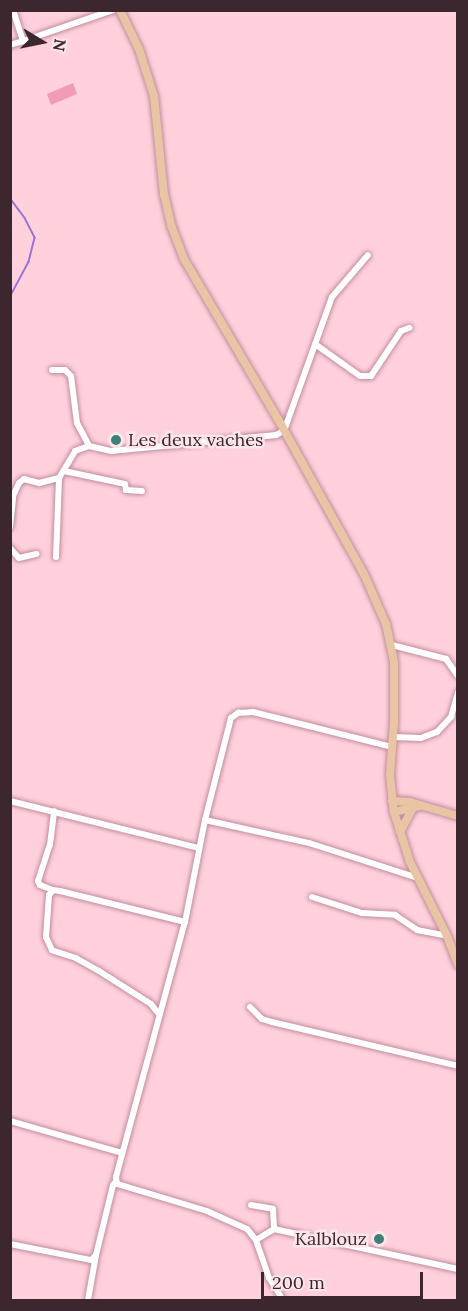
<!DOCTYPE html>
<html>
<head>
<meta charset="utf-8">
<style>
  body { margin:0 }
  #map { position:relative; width:468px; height:1311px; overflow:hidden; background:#ffd1dd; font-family:Lora,serif }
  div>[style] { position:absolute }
  .green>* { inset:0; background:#f29bb4 }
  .stream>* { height:1.5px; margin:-0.75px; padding:0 0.75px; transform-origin:0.75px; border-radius:0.75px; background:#9972d2 }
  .roads { filter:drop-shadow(0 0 2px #c28d9c) drop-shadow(0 0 2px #c28d9c) }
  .minor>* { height:6px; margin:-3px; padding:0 3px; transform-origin:3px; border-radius:3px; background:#fff }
  .major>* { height:8px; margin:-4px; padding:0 4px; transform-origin:4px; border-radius:4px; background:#e9c5a6 }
  .dots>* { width:16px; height:16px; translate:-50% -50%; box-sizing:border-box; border:3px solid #fde5eb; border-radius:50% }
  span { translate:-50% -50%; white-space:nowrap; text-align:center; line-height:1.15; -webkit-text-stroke:5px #fde5eb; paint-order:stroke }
  .poi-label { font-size:18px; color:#3d272e }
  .left { translate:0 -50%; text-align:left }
  .right { translate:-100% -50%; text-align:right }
  .frame { position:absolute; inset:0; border:12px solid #3d272e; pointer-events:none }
  .north { position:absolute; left:12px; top:12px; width:60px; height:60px; -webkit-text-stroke:4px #fde5eb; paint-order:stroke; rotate:100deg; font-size:16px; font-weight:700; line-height:24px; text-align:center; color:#3d272e }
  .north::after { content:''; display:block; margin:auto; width:21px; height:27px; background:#3d272e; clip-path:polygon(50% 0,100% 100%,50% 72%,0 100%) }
  .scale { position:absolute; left:261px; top:1272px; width:162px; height:27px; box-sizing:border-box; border:3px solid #3d272e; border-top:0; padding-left:8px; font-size:18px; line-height:21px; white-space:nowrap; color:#3d272e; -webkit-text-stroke:4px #fde5eb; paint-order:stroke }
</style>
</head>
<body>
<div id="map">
  <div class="green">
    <div style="clip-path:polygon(73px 83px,77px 94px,51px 105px,47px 94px)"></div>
  </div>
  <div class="stream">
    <div style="left:10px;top:198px;width:25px;rotate:53deg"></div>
    <div style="left:25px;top:218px;width:22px;rotate:63deg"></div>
    <div style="left:35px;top:238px;width:25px;rotate:104deg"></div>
    <div style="left:29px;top:262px;width:40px;rotate:118deg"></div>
  </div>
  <div class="roads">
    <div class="minor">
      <div style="left:13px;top:10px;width:33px;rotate:72deg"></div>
      <div style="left:23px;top:41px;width:95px;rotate:-19deg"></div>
      <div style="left:10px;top:45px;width:14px;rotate:-17deg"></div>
      <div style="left:315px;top:344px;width:55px;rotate:35.4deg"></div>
      <div style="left:360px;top:376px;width:11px"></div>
      <div style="left:371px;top:376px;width:54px;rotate:-56.3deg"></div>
      <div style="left:401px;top:331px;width:9px;rotate:-21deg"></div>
      <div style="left:52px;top:370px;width:13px"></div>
      <div style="left:65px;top:370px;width:8px;rotate:45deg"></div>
      <div style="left:71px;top:376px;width:47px;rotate:82.7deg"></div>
      <div style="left:77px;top:423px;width:26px;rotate:62deg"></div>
      <div style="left:89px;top:446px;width:23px;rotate:13deg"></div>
      <div style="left:111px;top:451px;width:166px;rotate:-5.5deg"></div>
      <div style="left:276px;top:435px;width:9px;rotate:-27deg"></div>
      <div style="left:284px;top:431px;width:142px;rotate:-70.3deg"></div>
      <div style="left:332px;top:297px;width:55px;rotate:-49.4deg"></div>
      <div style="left:64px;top:471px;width:62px;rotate:12deg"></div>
      <div style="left:125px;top:484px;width:6px;rotate:81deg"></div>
      <div style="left:126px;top:490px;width:16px;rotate:4deg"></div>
      <div style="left:10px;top:527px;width:31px;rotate:-84deg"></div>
      <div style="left:13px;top:496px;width:14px;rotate:-65deg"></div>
      <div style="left:19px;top:483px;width:6px;rotate:-39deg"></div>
      <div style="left:24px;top:479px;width:16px;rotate:15deg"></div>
      <div style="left:39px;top:483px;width:21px;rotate:-14deg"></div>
      <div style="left:59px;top:478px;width:31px;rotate:-59deg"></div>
      <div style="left:75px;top:451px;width:15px;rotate:-20deg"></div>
      <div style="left:10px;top:548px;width:13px;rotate:48deg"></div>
      <div style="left:19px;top:558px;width:18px;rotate:-13deg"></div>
      <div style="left:56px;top:557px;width:79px;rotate:-87.8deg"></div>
      <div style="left:392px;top:645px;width:56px;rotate:14.5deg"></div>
      <div style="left:446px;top:659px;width:21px;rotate:55deg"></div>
      <div style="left:393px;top:737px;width:28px;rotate:2deg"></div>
      <div style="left:421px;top:738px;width:17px;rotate:-21deg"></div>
      <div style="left:437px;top:732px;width:21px;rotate:-47deg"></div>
      <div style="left:451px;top:717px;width:26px;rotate:-74deg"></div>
      <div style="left:10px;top:801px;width:195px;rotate:14deg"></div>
      <div style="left:205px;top:820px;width:107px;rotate:12.5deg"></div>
      <div style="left:309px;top:843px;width:114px;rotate:17.8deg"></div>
      <div style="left:53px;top:890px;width:14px;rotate:-159deg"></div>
      <div style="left:40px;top:885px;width:4px;rotate:-117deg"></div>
      <div style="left:38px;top:881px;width:38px;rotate:-72deg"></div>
      <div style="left:50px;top:845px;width:34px;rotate:-83deg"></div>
      <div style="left:312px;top:897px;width:52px;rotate:17.7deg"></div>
      <div style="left:362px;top:913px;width:33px;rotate:3deg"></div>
      <div style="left:395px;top:915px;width:27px;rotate:34deg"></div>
      <div style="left:417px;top:930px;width:31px;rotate:11deg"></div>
      <div style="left:250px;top:1007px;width:17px;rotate:45deg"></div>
      <div style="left:262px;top:1019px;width:10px;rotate:17deg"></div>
      <div style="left:272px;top:1022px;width:191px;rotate:13.3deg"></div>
      <div style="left:158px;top:1013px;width:11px;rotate:-128deg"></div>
      <div style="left:151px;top:1004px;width:62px;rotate:-147.6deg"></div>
      <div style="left:99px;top:971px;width:26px;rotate:-151deg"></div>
      <div style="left:76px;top:958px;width:25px;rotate:-162deg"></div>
      <div style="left:52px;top:950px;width:14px;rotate:-115deg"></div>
      <div style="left:46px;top:937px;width:42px;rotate:-85.9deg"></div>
      <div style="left:49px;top:895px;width:6px;rotate:-51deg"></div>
      <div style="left:53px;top:890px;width:7px;rotate:8deg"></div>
      <div style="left:60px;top:891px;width:129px;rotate:13.9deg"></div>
      <div style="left:10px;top:1121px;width:116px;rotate:15.9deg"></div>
      <div style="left:251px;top:1205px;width:22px;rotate:10deg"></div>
      <div style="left:273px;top:1209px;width:20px;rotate:87deg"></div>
      <div style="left:256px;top:1240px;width:21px;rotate:-31deg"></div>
      <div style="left:274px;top:1229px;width:188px;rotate:12.3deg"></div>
      <div style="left:10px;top:1244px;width:83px;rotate:11.2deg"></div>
      <div style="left:91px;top:1260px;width:7px;rotate:-45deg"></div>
      <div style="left:96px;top:1255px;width:72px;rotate:-76.3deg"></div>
      <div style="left:113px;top:1185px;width:5px;rotate:-53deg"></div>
      <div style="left:88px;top:1300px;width:46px;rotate:-79.9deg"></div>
      <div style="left:283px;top:1300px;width:26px;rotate:-122deg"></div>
      <div style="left:269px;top:1278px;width:40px;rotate:-108.9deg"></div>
      <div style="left:256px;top:1240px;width:14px;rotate:-129deg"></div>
      <div style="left:247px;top:1229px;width:44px;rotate:-155.8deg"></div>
      <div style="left:207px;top:1211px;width:94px;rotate:-163.3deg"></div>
      <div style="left:117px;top:1184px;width:7px;rotate:-98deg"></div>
      <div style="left:116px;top:1177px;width:264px;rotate:-74.9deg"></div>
      <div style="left:185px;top:922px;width:104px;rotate:-78.9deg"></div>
      <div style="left:205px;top:820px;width:105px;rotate:-75.7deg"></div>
      <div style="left:231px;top:718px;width:9px;rotate:-36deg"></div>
      <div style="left:238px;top:713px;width:15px;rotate:-4deg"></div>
      <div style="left:253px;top:712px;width:143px;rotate:14.1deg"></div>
    </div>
    <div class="major">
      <div style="left:120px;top:10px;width:43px;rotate:64deg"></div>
      <div style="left:139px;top:49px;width:49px;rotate:72.3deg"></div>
      <div style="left:154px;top:96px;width:99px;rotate:84.2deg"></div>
      <div style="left:164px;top:194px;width:32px;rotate:77deg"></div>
      <div style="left:171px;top:225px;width:36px;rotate:69deg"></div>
      <div style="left:184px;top:259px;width:186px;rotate:59.6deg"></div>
      <div style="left:278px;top:419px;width:177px;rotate:61deg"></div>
      <div style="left:364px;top:574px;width:55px;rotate:66.3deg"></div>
      <div style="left:386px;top:624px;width:39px;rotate:78deg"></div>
      <div style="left:394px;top:662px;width:61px;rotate:90deg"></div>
      <div style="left:394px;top:723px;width:52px;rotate:94.4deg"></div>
      <div style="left:390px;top:775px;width:37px;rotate:84deg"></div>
      <div style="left:394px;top:812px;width:52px;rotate:72.3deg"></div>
      <div style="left:410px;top:862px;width:83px;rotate:63.4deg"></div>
      <div style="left:447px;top:936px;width:31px;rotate:69deg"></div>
      <div style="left:392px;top:801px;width:18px;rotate:3deg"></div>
      <div style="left:410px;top:802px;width:50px;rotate:16.3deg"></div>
      <div style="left:394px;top:812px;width:28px;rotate:-13deg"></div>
      <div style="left:400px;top:832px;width:26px;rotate:-62deg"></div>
    </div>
  </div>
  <div class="dots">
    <div style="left:116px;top:440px;background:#3c8175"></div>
    <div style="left:379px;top:1239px;background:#3c8175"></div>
  </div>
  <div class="poi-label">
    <span class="left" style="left:128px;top:440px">Les deux vaches</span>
    <span class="right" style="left:367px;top:1239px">Kalblouz</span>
  </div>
  <div class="frame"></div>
  <div class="north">N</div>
  <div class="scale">200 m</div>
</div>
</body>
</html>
